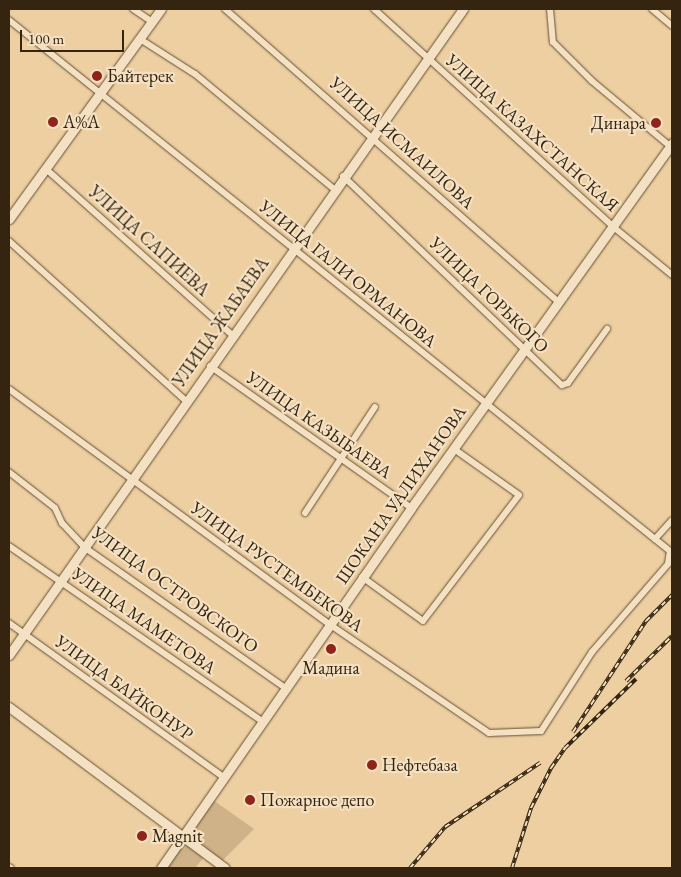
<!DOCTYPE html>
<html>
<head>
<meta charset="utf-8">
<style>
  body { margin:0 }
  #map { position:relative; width:681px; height:877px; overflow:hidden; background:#eecfa1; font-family:"EB Garamond",serif }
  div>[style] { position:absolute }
  .green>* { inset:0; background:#cfb288 }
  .roads { filter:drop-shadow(0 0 1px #635034) drop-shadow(0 0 1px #635034) }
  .street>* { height:6px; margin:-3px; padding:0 3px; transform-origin:3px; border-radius:3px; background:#f4e0c2 }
  .secondary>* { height:9px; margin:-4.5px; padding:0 4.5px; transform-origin:4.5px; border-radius:4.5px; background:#f4e0c2 }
  .rail>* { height:4px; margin-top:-2px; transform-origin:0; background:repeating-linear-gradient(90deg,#f4e0c2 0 5.5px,#352510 0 11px); box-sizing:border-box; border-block:1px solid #352510 }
  .dots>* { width:14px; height:14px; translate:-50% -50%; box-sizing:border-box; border:2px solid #f4e0c2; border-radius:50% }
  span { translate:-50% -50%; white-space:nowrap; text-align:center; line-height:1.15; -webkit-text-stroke:4.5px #f4e0c2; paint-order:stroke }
  .poi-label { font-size:18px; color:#352510 }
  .left { translate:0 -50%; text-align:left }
  .right { translate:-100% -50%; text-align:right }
  .street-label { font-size:18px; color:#352510 }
  .frame { position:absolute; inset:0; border:10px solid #352510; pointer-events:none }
  .scale { position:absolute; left:20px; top:30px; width:104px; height:22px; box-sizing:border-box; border:2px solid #352510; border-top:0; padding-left:6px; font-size:15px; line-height:18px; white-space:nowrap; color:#352510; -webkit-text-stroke:4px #f4e0c2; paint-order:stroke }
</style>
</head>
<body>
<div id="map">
  <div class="green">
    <div style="clip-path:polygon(213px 800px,254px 829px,222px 861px,189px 835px)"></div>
    <div style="clip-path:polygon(184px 838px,205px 856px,195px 868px,164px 868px)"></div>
  </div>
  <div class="roads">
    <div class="street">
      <div style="left:133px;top:9px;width:23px;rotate:34deg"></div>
      <div style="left:225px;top:9px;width:444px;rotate:41.3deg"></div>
      <div style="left:374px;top:9px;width:321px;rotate:42.3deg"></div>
      <div style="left:611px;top:225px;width:79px;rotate:39.3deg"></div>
      <div style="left:550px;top:9px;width:33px;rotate:85deg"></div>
      <div style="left:553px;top:42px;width:55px;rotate:45deg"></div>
      <div style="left:592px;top:81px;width:103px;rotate:39.9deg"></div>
      <div style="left:652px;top:9px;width:26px;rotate:40deg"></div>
      <div style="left:9px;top:20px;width:848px;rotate:38.78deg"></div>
      <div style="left:670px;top:551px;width:13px;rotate:99deg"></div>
      <div style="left:668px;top:564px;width:116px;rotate:130.8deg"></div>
      <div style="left:592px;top:652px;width:94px;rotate:122.8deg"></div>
      <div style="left:541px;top:731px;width:52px;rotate:177.8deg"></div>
      <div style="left:489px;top:733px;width:194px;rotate:-145.7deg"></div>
      <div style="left:329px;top:624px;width:397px;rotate:-143.7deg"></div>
      <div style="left:140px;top:39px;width:65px;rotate:32.5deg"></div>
      <div style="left:195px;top:74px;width:180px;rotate:39.6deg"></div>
      <div style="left:46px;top:169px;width:249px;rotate:41.7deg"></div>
      <div style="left:343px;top:176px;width:303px;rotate:43.7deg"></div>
      <div style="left:562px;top:385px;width:6px;rotate:-18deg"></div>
      <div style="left:568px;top:383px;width:67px;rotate:-54.2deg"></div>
      <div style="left:9px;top:241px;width:239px;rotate:42.1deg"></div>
      <div style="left:210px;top:366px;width:246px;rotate:35.2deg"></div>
      <div style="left:9px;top:472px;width:58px;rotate:38deg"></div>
      <div style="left:55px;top:508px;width:17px;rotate:65deg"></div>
      <div style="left:62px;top:523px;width:33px;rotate:47deg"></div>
      <div style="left:84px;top:547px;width:246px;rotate:35deg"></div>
      <div style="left:305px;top:513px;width:127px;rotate:-56.6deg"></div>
      <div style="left:655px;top:539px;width:25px;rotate:-48deg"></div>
      <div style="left:9px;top:546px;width:308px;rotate:34.7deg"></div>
      <div style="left:362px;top:577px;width:75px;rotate:35.8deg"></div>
      <div style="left:423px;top:621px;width:158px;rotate:-52.7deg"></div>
      <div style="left:519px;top:495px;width:80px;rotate:-144.7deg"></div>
      <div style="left:9px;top:623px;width:264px;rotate:35.7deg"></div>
      <div style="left:9px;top:867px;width:2px;rotate:27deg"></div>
    </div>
    <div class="secondary">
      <div style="left:9px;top:219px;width:259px;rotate:-54.1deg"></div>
      <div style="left:9px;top:655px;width:790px;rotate:-54.9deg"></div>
      <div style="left:9px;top:707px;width:269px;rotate:36.7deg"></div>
      <div style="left:161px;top:868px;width:438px;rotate:-55.2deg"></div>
      <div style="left:411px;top:508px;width:449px;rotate:-54.4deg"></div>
    </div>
  </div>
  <div class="rail">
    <div style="left:626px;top:681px;width:64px;rotate:-44.4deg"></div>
    <div style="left:573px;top:732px;width:133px;rotate:-56.7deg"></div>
    <div style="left:646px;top:621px;width:37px;rotate:-45deg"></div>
    <div style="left:410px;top:868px;width:54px;rotate:-49.5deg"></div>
    <div style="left:445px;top:827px;width:115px;rotate:-34deg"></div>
    <div style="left:512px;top:868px;width:63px;rotate:-72.4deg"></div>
    <div style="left:531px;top:808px;width:45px;rotate:-63.4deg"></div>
    <div style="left:551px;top:768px;width:24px;rotate:-55deg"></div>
    <div style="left:565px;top:748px;width:99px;rotate:-44.2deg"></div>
  </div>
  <div class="dots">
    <div style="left:97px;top:76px;background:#8f2418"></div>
    <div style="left:53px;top:122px;background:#8f2418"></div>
    <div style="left:656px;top:123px;background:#8f2418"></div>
    <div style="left:331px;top:649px;background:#8f2418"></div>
    <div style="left:372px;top:765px;background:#8f2418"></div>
    <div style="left:250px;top:800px;background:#8f2418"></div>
    <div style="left:142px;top:836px;background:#8f2418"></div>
  </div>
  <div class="poi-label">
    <span class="left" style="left:107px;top:76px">Байтерек</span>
    <span class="left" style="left:63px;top:122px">A%A</span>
    <span class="right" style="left:646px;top:123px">Динара</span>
    <span style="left:331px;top:668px">Мадина</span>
    <span class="left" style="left:382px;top:765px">Нефтебаза</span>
    <span class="left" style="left:260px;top:800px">Пожарное депо</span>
    <span class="left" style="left:152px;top:836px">Magnit</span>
  </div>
  <div class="street-label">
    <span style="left:532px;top:133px;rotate:42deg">УЛИЦА КАЗАХСТАНСКАЯ</span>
    <span style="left:402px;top:143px;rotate:42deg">УЛИЦА ИСМАИЛОВА</span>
    <span style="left:149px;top:241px;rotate:42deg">УЛИЦА САПИЕВА</span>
    <span style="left:348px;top:274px;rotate:39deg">УЛИЦА ГАЛИ ОРМАНОВА</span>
    <span style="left:489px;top:295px;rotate:44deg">УЛИЦА ГОРЬКОГО</span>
    <span style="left:221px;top:322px;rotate:-55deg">УЛИЦА ЖАБАЕВА</span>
    <span style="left:319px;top:425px;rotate:35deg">УЛИЦА КАЗЫБАЕВА</span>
    <span style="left:401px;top:495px;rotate:-55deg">ШОКАНА УАЛИХАНОВА</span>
    <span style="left:277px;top:567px;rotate:36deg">УЛИЦА РУСТЕМБЕКОВА</span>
    <span style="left:175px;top:590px;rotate:36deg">УЛИЦА ОСТРОВСКОГО</span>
    <span style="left:144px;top:621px;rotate:35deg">УЛИЦА МАМЕТОВА</span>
    <span style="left:124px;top:688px;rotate:36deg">УЛИЦА БАЙКОНУР</span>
  </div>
  <div class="frame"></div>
  <div class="scale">100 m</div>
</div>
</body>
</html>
